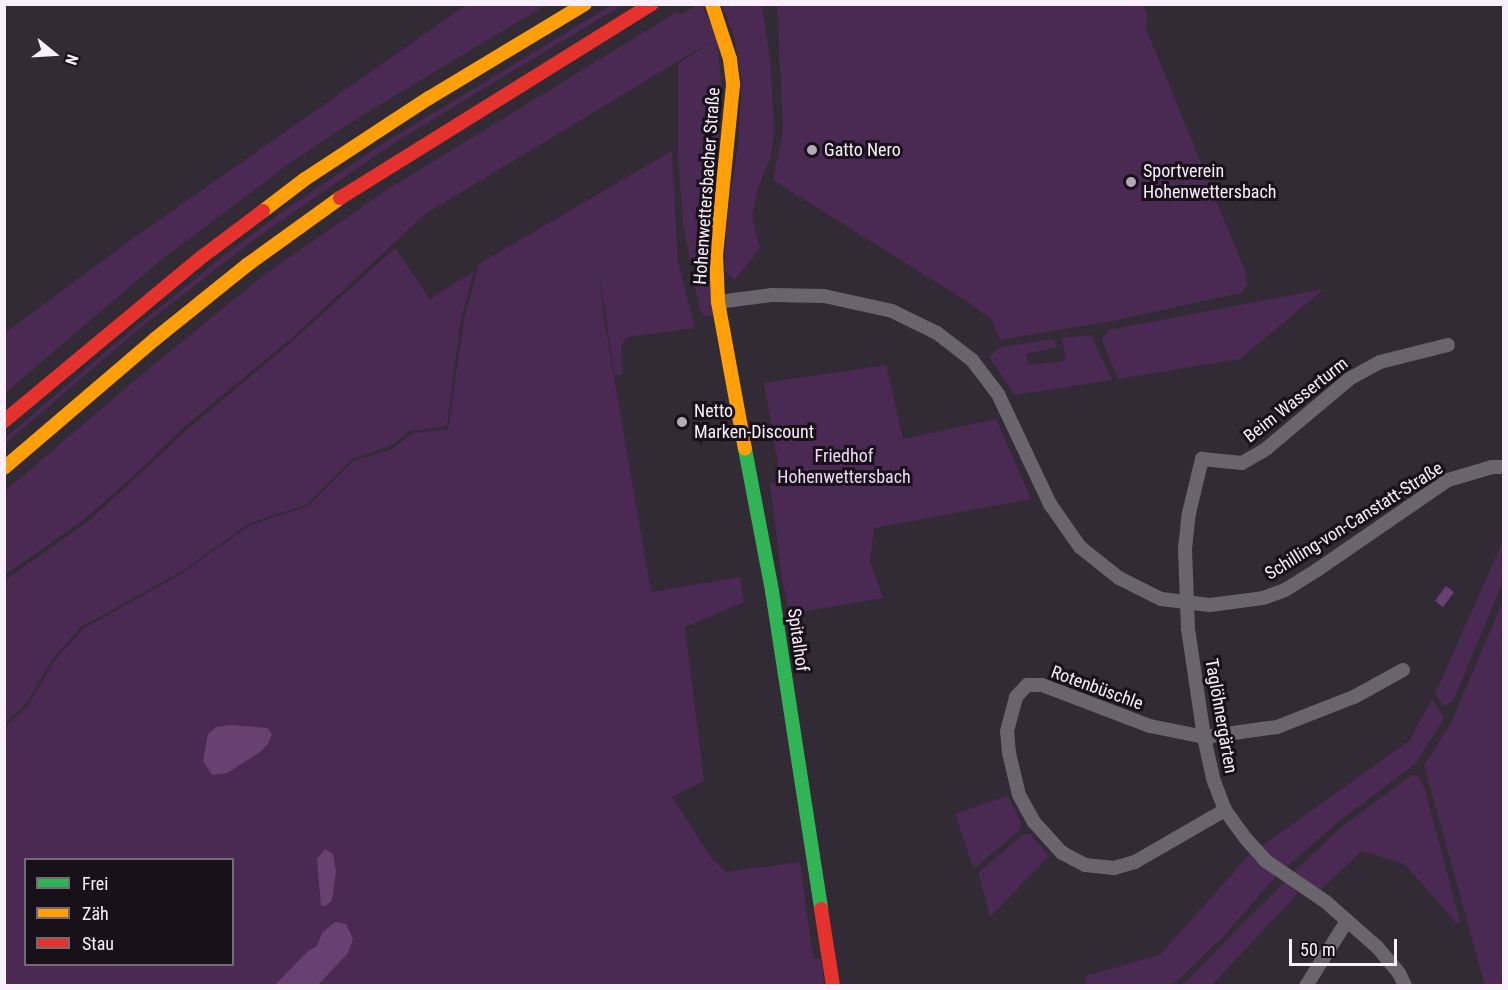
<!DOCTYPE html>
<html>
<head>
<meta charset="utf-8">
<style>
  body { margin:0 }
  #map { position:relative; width:1508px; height:990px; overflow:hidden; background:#322a35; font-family:"Roboto Condensed",sans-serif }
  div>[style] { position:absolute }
  .green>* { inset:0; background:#4a2a52 }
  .water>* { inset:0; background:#684071 }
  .street>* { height:14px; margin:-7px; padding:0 7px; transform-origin:7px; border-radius:7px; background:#6a646c }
  .fast>* { height:14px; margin:-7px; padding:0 7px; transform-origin:7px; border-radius:7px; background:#30b455 }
  .slow>* { height:14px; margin:-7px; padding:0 7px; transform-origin:7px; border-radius:7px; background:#ff9f0a }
  .jam>* { height:14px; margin:-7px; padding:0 7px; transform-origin:7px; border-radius:7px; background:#e5322d }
  .dots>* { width:16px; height:16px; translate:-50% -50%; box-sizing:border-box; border:3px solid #18111a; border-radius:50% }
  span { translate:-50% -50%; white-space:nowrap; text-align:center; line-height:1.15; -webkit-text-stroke:6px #18111a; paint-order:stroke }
  .poi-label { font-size:18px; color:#faeffc }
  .left { translate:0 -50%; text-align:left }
  .street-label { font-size:18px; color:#faeffc }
  .park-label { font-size:18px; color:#f2d8f8 }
  .frame { position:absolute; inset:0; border:6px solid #faeffc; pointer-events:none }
  .legend { position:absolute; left:24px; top:858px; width:210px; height:108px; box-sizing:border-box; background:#18111a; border:2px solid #726a74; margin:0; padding:8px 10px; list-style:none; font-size:18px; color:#faeffc }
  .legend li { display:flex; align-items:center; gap:12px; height:30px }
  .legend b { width:30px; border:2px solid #726a74 }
  .north { position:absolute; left:24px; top:24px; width:60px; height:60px; -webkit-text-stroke:4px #18111a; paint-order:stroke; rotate:108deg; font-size:16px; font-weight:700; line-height:24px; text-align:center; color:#faeffc }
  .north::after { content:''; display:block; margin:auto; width:21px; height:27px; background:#faeffc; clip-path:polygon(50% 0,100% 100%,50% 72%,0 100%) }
  .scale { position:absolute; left:1289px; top:939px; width:108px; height:27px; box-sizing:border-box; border:3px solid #faeffc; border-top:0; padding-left:8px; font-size:18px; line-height:21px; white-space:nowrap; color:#faeffc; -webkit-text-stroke:4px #18111a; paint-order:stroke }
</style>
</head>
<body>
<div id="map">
  <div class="green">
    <div style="clip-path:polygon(466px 5px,546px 5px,366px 113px,291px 162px,161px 260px,5px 393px,5px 333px,128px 242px)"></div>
    <div style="clip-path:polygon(612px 5px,622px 5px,394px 143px,256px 238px,135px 332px,5px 444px,4px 439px,110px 348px,223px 256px,285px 210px,382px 144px)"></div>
    <div style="clip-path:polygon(697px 5px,702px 5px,717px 38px,722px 93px,707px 264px,691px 267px,683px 224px,678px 155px,678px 64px,715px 39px,425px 214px,293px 337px,185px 426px,140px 470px,82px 521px,5px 575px,4px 492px,141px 375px,264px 275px,385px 191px,677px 12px,680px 15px)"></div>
    <div style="clip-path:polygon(722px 5px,762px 5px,771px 68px,774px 132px,771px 155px,757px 191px,752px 217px,760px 248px,735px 280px,725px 271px,726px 229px,738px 143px,742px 83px,735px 39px)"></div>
    <div style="clip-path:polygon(777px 5px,1143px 5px,1148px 17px,1145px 26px,1245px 271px,1248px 285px,1241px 293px,1112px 321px,1000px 340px,992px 320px,968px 302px,773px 180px,783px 130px)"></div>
    <div style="clip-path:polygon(evenodd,672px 151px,678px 263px,695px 328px,628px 337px,624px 340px,621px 347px,623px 374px,615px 376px,598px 267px,604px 318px,651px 592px,740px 577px,744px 602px,685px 627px,704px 781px,672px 797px,712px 859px,726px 872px,800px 862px,813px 958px,821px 959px,824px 985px,5px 985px,4px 727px,27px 707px,55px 660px,83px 629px,182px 573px,250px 525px,308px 506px,353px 461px,392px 449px,413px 433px,448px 429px,464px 319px,479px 264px,672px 151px,26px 860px,232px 860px,232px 964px,26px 964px,26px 860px)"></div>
    <div style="clip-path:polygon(395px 248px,430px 299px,474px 271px,461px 319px,447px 426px,410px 431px,391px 446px,352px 459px,306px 505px,250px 523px,181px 572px,81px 627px,52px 660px,26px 704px,5px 724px,5px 580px,90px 520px,190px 427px,288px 345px)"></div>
    <div style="clip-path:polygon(710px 280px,713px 315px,705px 316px,700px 311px,694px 281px)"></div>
    <div style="clip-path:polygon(1324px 289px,1240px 359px,1118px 379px,1102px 340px,1108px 330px)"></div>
    <div style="clip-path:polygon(1091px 335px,1112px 380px,1015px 395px,989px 357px,1000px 347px,1054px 339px,1057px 347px,1026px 354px,1029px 365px,1059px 362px,1066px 360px,1062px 338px)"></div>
    <div style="clip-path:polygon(886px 365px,903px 439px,996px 419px,1031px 499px,874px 528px,870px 561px,883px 598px,790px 614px,782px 580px,770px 483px,781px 481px,764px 383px)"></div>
    <div style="clip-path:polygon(1503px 541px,1503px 582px,1453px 701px,1444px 706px,1435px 694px)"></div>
    <div style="clip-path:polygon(1503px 601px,1504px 985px,1485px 986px,1424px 765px,1451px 723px)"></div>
    <div style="clip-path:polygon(1432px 699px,1444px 718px,1415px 764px,1338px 822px,1285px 868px,1259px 848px,1409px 741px)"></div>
    <div style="clip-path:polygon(1412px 775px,1418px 776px,1425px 790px,1460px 922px,1457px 923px,1404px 864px,1362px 851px,1317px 893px,1291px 875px,1339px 829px)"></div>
    <div style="clip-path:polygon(1008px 796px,1021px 823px,1019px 831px,976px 867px,972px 865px,955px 814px)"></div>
    <div style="clip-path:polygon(1024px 834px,1030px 834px,1049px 856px,990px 917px,978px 873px)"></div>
    <div style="clip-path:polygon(1250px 854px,1276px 876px,1224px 936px,1177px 981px,1171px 985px,1087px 985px,1085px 976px,1160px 955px)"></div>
    <div style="clip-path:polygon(1285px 881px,1298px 893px,1212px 985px,1181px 986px)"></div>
  </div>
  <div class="water">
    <div style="clip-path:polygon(1446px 586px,1454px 592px,1443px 607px,1435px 601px)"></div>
    <div style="clip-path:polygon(231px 725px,267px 728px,272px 734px,268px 744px,260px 752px,227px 773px,212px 775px,203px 761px,208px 734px,216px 727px)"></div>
    <div style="clip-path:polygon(325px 849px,333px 854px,336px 871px,332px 900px,326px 906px,321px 906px,317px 859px)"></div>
    <div style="clip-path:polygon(335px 922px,346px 924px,353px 939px,348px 953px,318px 985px,275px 985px,308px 951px,317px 946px,322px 933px)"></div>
  </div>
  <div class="street">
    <div style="left:718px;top:302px;width:54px;rotate:-7.4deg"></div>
    <div style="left:772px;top:295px;width:52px;rotate:1.1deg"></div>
    <div style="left:824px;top:296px;width:70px;rotate:12.4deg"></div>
    <div style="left:892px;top:311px;width:50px;rotate:26.1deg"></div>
    <div style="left:937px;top:333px;width:44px;rotate:37.6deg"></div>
    <div style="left:972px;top:360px;width:43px;rotate:52.6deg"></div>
    <div style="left:998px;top:394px;width:122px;rotate:64.7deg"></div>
    <div style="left:1050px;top:504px;width:52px;rotate:55.1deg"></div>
    <div style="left:1080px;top:547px;width:50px;rotate:38.5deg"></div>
    <div style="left:1119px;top:578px;width:47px;rotate:26.6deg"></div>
    <div style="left:1161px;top:599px;width:49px;rotate:7deg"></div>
    <div style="left:1210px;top:605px;width:53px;rotate:-7.5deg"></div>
    <div style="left:1263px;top:598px;width:23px;rotate:-20deg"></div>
    <div style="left:1285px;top:590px;width:38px;rotate:-32deg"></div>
    <div style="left:1317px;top:570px;width:159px;rotate:-34.5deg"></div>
    <div style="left:1448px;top:480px;width:46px;rotate:-16.5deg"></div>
    <div style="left:1492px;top:467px;width:12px"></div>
    <div style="left:1225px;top:810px;width:104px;rotate:150deg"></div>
    <div style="left:1135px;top:862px;width:22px;rotate:164deg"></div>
    <div style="left:1114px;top:868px;width:29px;rotate:-174deg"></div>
    <div style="left:1085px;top:865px;width:26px;rotate:-152deg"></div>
    <div style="left:1062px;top:853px;width:42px;rotate:-132.1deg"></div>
    <div style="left:1034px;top:822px;width:31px;rotate:-119deg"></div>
    <div style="left:1019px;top:795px;width:43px;rotate:-103.4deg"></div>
    <div style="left:1009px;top:753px;width:22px;rotate:-95deg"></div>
    <div style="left:1007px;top:731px;width:35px;rotate:-75deg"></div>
    <div style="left:1016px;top:697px;width:16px;rotate:-47deg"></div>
    <div style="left:1027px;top:685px;width:15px"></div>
    <div style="left:1042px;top:685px;width:116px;rotate:20.8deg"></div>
    <div style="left:1150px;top:726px;width:55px;rotate:11.5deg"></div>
    <div style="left:1204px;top:737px;width:74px;rotate:-7.8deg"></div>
    <div style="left:1277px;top:727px;width:83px;rotate:-21.3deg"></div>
    <div style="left:1354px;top:697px;width:56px;rotate:-28.9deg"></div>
    <div style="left:1306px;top:986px;width:77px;rotate:-57.8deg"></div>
    <div style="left:1405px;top:986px;width:14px;rotate:-115deg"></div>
    <div style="left:1399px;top:973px;width:34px;rotate:-130deg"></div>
    <div style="left:1377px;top:947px;width:68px;rotate:-138.6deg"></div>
    <div style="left:1326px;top:902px;width:73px;rotate:-145.7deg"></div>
    <div style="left:1266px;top:861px;width:30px;rotate:-132deg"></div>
    <div style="left:1246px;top:839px;width:36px;rotate:-126deg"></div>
    <div style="left:1225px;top:810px;width:34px;rotate:-111deg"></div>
    <div style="left:1213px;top:778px;width:42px;rotate:-102.4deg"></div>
    <div style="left:1204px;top:737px;width:110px;rotate:-98.4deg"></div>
    <div style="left:1188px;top:628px;width:79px;rotate:-92.2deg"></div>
    <div style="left:1185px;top:549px;width:36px;rotate:-84deg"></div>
    <div style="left:1189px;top:513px;width:56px;rotate:-76.5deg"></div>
    <div style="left:1202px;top:459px;width:40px;rotate:5.7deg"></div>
    <div style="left:1242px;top:463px;width:28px;rotate:-30deg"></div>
    <div style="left:1266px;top:449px;width:109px;rotate:-40.1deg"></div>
    <div style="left:1349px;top:379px;width:35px;rotate:-29deg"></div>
    <div style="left:1380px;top:362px;width:70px;rotate:-14deg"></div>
  </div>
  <div class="fast">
    <div style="left:745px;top:449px;width:145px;rotate:79.2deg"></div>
    <div style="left:772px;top:591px;width:322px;rotate:81.2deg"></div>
  </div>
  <div class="slow">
    <div style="left:712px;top:4px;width:58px;rotate:71.9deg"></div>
    <div style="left:730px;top:59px;width:26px;rotate:83deg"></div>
    <div style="left:733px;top:85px;width:170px;rotate:95.7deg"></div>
    <div style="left:716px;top:254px;width:48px;rotate:87.6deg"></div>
    <div style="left:718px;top:302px;width:149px;rotate:79.6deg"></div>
    <div style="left:263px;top:211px;width:53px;rotate:-37.3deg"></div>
    <div style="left:305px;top:179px;width:148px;rotate:-33.2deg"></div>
    <div style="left:429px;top:98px;width:182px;rotate:-31.1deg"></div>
    <div style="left:4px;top:468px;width:199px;rotate:-40.5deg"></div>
    <div style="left:155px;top:339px;width:118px;rotate:-38.8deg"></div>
    <div style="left:247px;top:265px;width:115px;rotate:-35.8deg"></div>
  </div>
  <div class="jam">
    <div style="left:340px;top:198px;width:367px;rotate:-31.9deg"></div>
    <div style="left:4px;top:421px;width:259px;rotate:-39.7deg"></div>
    <div style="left:203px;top:256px;width:75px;rotate:-36.9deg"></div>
    <div style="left:821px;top:909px;width:78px;rotate:81.1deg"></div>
  </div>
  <div class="dots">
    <div style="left:812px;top:150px;background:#b4aab6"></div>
    <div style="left:1131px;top:182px;background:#b4aab6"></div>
    <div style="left:682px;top:422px;background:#b4aab6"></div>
  </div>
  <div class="poi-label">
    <span class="left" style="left:824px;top:150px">Gatto Nero</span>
    <span class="left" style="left:1143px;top:182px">Sportverein<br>Hohenwettersbach</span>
    <span class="left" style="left:694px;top:422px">Netto<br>Marken-Discount</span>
  </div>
  <div class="street-label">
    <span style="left:707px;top:186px;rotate:-86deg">Hohenwettersbacher Straße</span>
    <span style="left:1296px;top:400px;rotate:-38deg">Beim Wasserturm</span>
    <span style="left:1354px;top:521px;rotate:-32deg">Schilling-von-Canstatt-Straße</span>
    <span style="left:798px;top:640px;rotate:82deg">Spitalhof</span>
    <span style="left:1097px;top:688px;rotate:20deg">Rotenbüschle</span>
    <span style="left:1221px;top:716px;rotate:80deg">Taglöhnergärten</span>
  </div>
  <div class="park-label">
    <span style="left:844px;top:467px">Friedhof<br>Hohenwettersbach</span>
  </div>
  <div class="frame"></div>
  <ul class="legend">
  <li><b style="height:8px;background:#30b455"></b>Frei</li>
  <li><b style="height:8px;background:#ff9f0a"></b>Zäh</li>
  <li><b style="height:8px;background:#e5322d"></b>Stau</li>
  </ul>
  <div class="north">N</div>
  <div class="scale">50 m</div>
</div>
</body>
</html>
